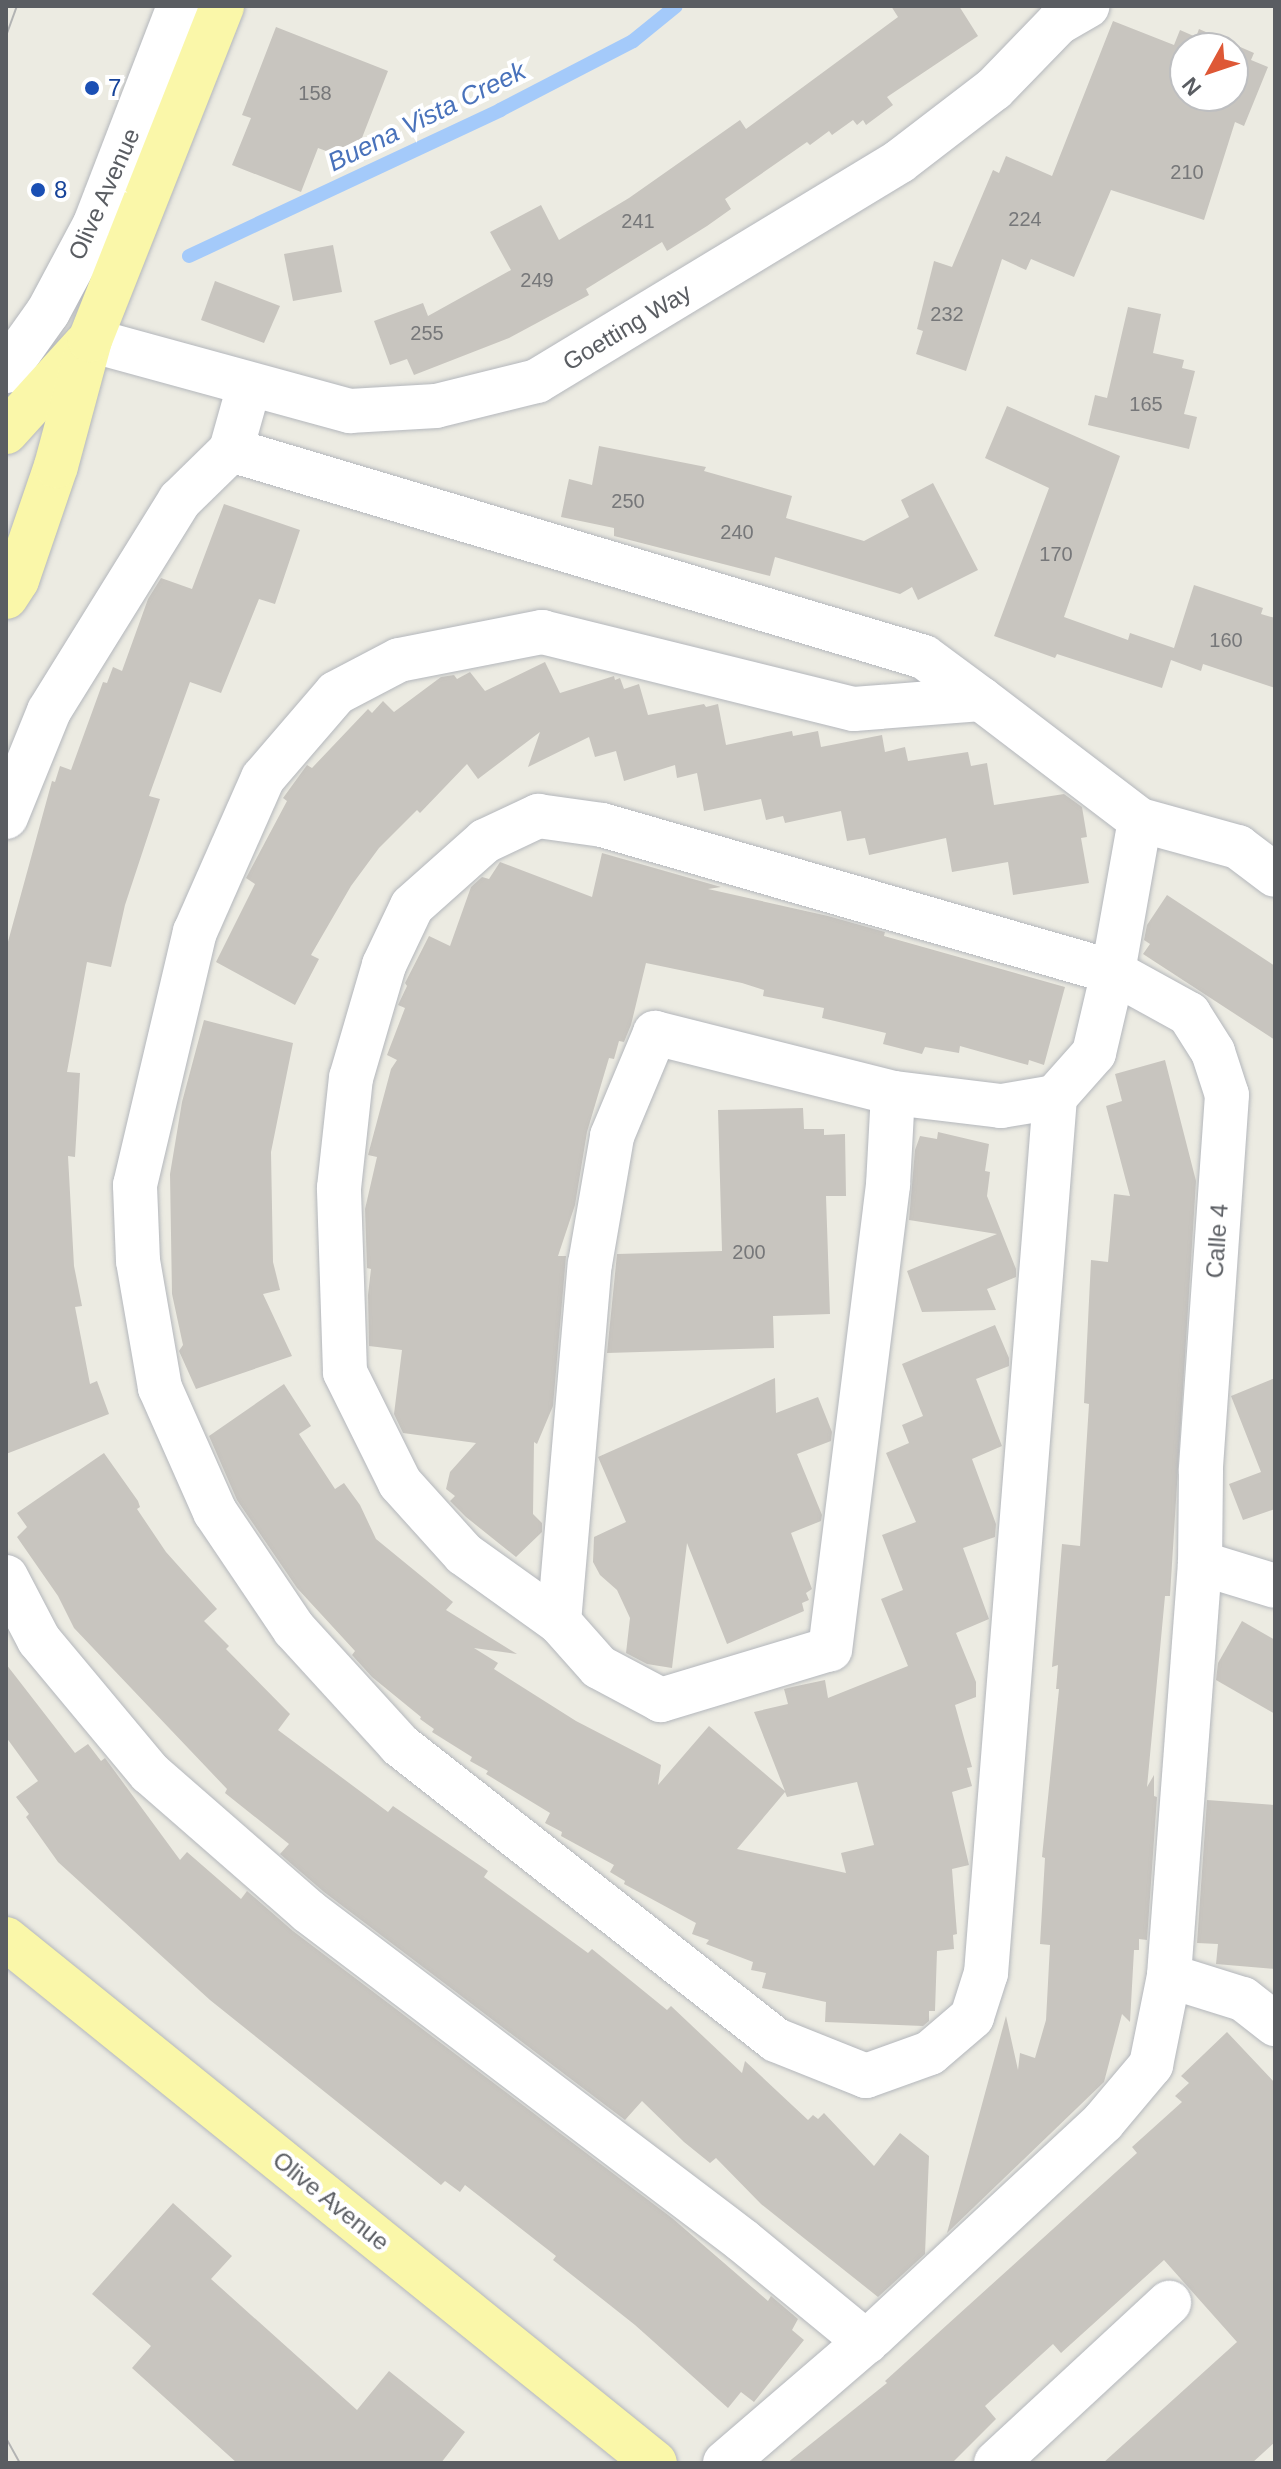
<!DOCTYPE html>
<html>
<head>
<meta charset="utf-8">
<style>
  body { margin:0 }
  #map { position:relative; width:1281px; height:2469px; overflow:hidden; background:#ecebe2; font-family:Helvetica,sans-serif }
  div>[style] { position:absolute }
  .stream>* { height:14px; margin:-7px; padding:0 7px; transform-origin:7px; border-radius:7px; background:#a4cafa }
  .building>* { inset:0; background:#c8c5bf }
  .roads { filter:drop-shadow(0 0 2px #b4b7bc) drop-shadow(0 0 2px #b4b7bc) }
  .minor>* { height:44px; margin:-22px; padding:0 22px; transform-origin:22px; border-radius:22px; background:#fff }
  .major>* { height:44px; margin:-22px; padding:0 22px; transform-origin:22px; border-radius:22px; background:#faf7a9 }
  .tram>* { height:2px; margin:-1px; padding:0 1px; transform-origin:1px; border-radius:1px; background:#b2b3b3 }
  .dots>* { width:22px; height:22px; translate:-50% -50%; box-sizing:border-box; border:4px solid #fff; border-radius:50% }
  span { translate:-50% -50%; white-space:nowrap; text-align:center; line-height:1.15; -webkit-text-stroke:8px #fff; paint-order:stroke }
  .number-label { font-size:20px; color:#767779 }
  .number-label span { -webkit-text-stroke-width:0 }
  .transit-label { font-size:24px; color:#164399 }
  .left { translate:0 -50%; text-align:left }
  .street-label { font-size:24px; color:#5a5d62 }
  .water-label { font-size:26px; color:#4972bb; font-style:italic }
  .frame { position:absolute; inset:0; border:8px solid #5a5d62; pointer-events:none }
  .north { position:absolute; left:1169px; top:32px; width:80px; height:80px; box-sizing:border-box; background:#fff; border:2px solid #bdbec0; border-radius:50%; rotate:230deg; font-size:22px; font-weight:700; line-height:32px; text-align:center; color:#5a5d62 }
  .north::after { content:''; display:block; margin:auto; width:28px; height:36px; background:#de5836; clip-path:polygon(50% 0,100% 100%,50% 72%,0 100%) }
</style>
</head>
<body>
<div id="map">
  <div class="stream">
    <div style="left:189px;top:256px;width:344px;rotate:-25.1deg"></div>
    <div style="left:500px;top:110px;width:150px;rotate:-27.4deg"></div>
    <div style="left:633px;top:41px;width:55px;rotate:-39.1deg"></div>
  </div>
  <div class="building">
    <div style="clip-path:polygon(891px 6px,959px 6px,978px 36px,887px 97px,893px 105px,866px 125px,863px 120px,857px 125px,853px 120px,832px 135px,829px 131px,810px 145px,807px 142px,725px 199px,731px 209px,707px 226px,667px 251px,662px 242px,586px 289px,589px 295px,509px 338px,414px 375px,407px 359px,390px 365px,374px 321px,423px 303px,428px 316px,511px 270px,490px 232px,541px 205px,559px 240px,629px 198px,740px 120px,746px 129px,898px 17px)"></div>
    <div style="clip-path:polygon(evenodd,1113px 21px,1174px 45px,1180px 30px,1196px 37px,1199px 29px,1254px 53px,1251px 60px,1268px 67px,1244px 126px,1235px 122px,1204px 220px,1111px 190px,1074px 277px,1031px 259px,1026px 270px,1002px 259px,966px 371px,916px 354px,923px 331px,917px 329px,934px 261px,952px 267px,993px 170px,999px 173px,1006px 156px,1052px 176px,1113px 21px,1185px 48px,1233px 48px,1233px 96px,1185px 96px,1185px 48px)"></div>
    <div style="clip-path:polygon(276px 27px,388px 71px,353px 161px,318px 148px,301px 192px,232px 165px,251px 118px,242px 115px)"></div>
    <div style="clip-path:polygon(333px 245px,342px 292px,293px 301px,284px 254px)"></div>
    <div style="clip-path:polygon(215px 281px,280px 306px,264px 343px,201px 320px)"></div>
    <div style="clip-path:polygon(1128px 307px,1161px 314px,1153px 353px,1184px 360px,1182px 368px,1195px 371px,1184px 414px,1197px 417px,1189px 449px,1088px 425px,1095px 395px,1107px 398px)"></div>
    <div style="clip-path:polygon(1007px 406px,1120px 456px,1064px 617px,1128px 640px,1130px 633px,1174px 648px,1194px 585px,1263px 608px,1261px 614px,1275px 618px,1275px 688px,1203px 664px,1201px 671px,1171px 660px,1162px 688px,1057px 654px,1055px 658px,994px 636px,1049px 488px,985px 458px)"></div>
    <div style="clip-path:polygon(599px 446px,706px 467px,704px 471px,792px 496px,786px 518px,864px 541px,909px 517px,901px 500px,933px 483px,978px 570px,918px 600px,912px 587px,900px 594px,775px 557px,770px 576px,614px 536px,614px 528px,561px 517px,569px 479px,592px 485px)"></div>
    <div style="clip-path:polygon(224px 504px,300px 530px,275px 604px,259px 599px,221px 693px,190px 682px,149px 796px,160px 799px,125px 905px,111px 967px,87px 962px,67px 1072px,80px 1073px,75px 1157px,68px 1156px,74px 1266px,82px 1306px,75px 1307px,90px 1384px,97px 1381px,109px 1414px,6px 1454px,6px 949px,52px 781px,55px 782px,60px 766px,71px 770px,103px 682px,107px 683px,113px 667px,122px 671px,148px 599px,161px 578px,192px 589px)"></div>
    <div style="clip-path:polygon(545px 662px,560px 693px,614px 676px,615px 680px,620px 678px,624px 689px,639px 684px,648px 715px,704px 704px,706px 707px,718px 704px,726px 745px,792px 731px,793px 736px,818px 731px,821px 747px,882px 735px,885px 752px,905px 747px,908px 761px,968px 752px,971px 766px,987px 763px,994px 805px,1064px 794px,1082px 807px,1087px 837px,1081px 838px,1089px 883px,1013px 895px,1008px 862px,952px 872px,946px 838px,869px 855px,865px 838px,847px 841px,841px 811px,785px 823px,783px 816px,766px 820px,761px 799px,704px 811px,697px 773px,677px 778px,675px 765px,624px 781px,616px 751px,595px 757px,589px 737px,528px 767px,540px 732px,478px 779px,467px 764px,420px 813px,417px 810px,379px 848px,351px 886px,311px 955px,319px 959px,295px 1005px,216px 962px,255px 884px,246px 878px,287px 801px,283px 798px,307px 765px,312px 768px,368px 709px,372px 713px,383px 701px,394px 712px,441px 677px,454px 675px,457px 679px,470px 672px,485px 691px)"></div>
    <div style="clip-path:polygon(602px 853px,721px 887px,708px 889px,828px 916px,885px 932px,884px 936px,1065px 987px,1044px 1065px,1029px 1060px,1028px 1065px,960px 1046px,959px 1053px,925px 1047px,922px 1054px,883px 1044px,886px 1033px,822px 1018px,824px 1008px,763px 996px,764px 990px,742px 983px,646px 963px,631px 1025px,624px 1042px,619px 1041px,614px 1059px,609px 1058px,587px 1132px,575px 1205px,558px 1256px,566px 1256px,553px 1406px,537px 1444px,534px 1442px,533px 1514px,542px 1523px,542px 1532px,516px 1557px,466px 1517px,450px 1501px,455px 1496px,446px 1489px,450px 1472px,476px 1443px,403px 1433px,394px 1414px,402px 1350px,369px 1346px,368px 1295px,371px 1269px,367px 1268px,365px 1209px,377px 1157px,368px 1155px,391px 1069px,397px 1060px,387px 1055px,405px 1008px,398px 1005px,407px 986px,405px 983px,429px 936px,450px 946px,471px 887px,482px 877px,489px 879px,500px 862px,592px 897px)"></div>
    <div style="clip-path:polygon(1167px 895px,1275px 966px,1275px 1040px,1143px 954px,1150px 944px,1144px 940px,1147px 925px)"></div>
    <div style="clip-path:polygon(204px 1020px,293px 1043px,271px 1152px,273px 1262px,280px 1290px,263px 1294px,292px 1356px,196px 1389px,179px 1351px,183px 1345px,172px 1294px,170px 1174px,182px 1102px)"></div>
    <div style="clip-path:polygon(1165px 1060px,1196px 1181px,1170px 1596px,1165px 1596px,1147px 1787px,1154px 1775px,1154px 1796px,1157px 1797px,1147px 1940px,1139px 1939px,1139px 1950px,1134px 1950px,1130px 2022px,1122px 2014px,1104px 2082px,947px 2233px,1006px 2016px,1018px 2070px,1020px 2053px,1035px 2058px,1046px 2020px,1050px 1945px,1040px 1944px,1045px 1858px,1042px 1857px,1059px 1689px,1056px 1689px,1058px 1665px,1052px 1667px,1062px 1544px,1080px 1546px,1089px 1404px,1084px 1403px,1091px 1260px,1108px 1262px,1114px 1194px,1130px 1196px,1106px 1106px,1122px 1101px,1115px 1074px)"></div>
    <div style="clip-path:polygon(803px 1108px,804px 1129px,824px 1129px,824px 1135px,845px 1134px,846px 1196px,826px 1196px,830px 1314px,773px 1316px,774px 1348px,607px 1353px,617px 1254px,722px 1251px,718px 1110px)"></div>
    <div style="clip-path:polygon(938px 1132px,989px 1144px,985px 1171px,990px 1172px,987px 1196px,1016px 1269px,1016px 1277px,987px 1289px,996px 1310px,922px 1312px,907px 1271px,997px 1234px,909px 1220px,915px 1150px,920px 1136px,937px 1139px)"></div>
    <div style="clip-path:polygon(evenodd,995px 1325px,1009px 1358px,1009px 1366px,976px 1379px,1002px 1446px,972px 1459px,996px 1524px,995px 1537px,963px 1548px,989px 1619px,956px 1633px,976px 1682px,976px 1697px,955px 1705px,972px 1767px,967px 1768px,972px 1786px,952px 1792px,969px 1865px,952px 1869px,957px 1934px,953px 1935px,954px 1949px,937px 1951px,935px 2011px,929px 2011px,929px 2021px,923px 2026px,825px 2022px,826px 2002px,762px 1988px,766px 1973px,751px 1970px,753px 1962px,706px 1944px,709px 1940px,692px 1934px,696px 1923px,624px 1884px,625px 1881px,610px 1872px,614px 1865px,561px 1836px,562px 1832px,545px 1823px,550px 1813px,486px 1774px,488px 1771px,470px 1761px,472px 1757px,432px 1732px,434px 1729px,420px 1719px,421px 1717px,372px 1677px,352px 1655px,355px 1651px,297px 1588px,237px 1500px,209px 1436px,284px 1384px,311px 1426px,299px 1434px,335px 1489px,344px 1483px,360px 1505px,376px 1539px,453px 1602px,446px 1610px,517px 1654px,474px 1648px,498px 1663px,494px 1669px,576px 1721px,661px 1765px,658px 1785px,709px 1726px,785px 1791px,754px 1712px,788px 1704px,784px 1689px,792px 1687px,825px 1680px,828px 1698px,908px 1666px,881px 1599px,903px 1590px,882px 1535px,916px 1522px,886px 1453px,909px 1443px,902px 1425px,923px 1416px,902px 1364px,995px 1325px,857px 1782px,874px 1845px,841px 1853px,846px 1873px,737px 1849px,785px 1792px,787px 1797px,857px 1782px)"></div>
    <div style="clip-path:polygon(775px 1378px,776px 1413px,818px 1397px,832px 1432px,831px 1441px,797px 1454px,822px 1515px,821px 1521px,791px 1533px,812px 1589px,806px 1593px,809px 1600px,802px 1603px,804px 1611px,727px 1644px,687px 1543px,672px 1668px,647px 1664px,626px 1653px,630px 1618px,617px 1590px,600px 1575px,593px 1562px,594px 1537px,626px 1522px,598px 1457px)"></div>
    <div style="clip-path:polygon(1275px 1378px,1275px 1509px,1243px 1520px,1229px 1484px,1261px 1472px,1231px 1396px)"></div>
    <div style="clip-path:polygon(104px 1453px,138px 1501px,140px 1507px,137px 1509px,166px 1552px,217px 1609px,204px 1621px,229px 1646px,226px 1649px,290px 1714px,278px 1730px,388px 1812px,393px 1806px,488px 1871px,484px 1877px,588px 1953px,592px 1949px,667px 2010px,671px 2006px,742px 2073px,745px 2061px,808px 2120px,813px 2115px,818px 2119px,824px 2113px,874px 2166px,900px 2133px,929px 2156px,925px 2254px,878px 2297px,761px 2204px,716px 2158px,710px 2163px,684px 2142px,642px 2101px,625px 2120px,324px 1892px,280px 1854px,289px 1844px,225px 1793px,227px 1789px,74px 1628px,58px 1596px,17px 1537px,27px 1527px,17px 1513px)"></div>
    <div style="clip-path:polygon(1242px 1621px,1275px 1640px,1275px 1714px,1216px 1680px,1218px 1663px)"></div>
    <div style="clip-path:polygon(6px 1664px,75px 1753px,88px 1744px,101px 1761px,105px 1758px,180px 1860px,187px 1852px,241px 1899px,247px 1891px,293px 1931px,672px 2218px,768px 2301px,771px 2296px,798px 2319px,792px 2330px,804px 2340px,754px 2402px,741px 2392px,728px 2408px,635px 2325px,553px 2260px,556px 2256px,465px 2185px,460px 2192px,445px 2181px,441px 2185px,210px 2000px,58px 1862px,26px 1817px,29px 1814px,16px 1797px,38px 1781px,6px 1737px)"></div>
    <div style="clip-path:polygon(1207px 1800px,1275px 1805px,1275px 1969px,1216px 1964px,1218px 1944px,1197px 1943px)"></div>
    <div style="clip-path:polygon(1227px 2032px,1275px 2083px,1275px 2442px,1252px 2463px,1103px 2463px,1237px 2342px,1164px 2260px,1061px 2353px,1053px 2344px,985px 2406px,996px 2419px,952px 2463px,787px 2463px,887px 2383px,885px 2381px,1137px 2153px,1132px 2147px,1182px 2102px,1175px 2096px,1189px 2083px,1181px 2076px)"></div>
    <div style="clip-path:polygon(173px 2203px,232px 2256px,211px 2279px,357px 2410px,389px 2371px,465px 2432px,441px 2463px,237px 2463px,132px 2368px,151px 2346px,92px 2294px)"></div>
  </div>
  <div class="roads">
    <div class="minor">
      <div style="left:90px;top:340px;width:270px;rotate:15.3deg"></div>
      <div style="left:350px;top:411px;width:86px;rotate:-3.3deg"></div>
      <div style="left:436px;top:406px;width:104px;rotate:-13.9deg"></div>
      <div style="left:537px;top:381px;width:424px;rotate:-31.2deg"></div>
      <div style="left:900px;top:161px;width:118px;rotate:-37.5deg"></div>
      <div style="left:994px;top:89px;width:92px;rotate:-45.9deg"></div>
      <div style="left:1058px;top:23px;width:34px;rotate:-30deg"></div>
      <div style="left:6px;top:371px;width:72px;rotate:-54.6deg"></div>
      <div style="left:48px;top:312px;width:100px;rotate:-61.9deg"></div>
      <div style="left:95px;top:224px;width:234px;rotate:-68.9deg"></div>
      <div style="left:249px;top:386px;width:66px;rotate:105.7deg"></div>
      <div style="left:231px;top:450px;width:723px;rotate:16.63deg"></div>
      <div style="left:924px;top:657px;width:71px;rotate:36.4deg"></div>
      <div style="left:981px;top:699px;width:200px;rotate:37.3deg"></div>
      <div style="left:1140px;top:820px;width:154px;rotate:100.1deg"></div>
      <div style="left:1113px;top:972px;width:83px;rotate:103.2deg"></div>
      <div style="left:1094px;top:1053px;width:59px;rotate:131.6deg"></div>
      <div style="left:1055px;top:1097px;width:879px;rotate:94.5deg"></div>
      <div style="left:986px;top:1973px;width:46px;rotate:107.7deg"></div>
      <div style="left:972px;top:2017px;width:55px;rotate:139.4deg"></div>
      <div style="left:930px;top:2053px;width:68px;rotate:160.2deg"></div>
      <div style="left:866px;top:2076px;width:97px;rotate:-158.2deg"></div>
      <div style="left:776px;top:2040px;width:478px;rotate:-141.9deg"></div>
      <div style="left:400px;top:1745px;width:157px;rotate:-132.4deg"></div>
      <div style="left:294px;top:1629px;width:141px;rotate:-124deg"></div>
      <div style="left:215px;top:1512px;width:136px;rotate:-113.9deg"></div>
      <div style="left:160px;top:1388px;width:129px;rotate:-99.8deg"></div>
      <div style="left:138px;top:1261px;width:76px;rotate:-92.3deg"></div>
      <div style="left:135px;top:1185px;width:260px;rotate:-76.7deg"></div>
      <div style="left:195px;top:932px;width:168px;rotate:-66.2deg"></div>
      <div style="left:263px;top:778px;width:112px;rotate:-49.3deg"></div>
      <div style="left:336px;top:693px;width:71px;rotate:-27.6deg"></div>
      <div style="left:399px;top:660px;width:146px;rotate:-11.1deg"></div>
      <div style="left:542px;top:632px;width:321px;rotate:13.9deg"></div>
      <div style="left:854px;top:709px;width:127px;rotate:-4.5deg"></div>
      <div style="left:6px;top:817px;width:114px;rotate:-67.9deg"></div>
      <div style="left:49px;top:711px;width:248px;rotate:-58.2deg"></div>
      <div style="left:180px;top:500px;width:71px;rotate:-44.4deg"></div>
      <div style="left:1140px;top:820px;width:102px;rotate:15.4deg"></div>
      <div style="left:1238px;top:847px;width:46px;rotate:37.1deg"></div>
      <div style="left:1055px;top:1097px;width:55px;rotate:170.5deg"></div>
      <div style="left:1001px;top:1106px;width:109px;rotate:-173.1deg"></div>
      <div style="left:893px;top:1093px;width:92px;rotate:93.1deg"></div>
      <div style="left:888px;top:1185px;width:468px;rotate:97.1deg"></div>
      <div style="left:830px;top:1649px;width:177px;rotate:163.2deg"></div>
      <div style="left:661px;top:1700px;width:70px;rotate:-152deg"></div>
      <div style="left:599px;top:1667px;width:60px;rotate:-131.6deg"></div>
      <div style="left:559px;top:1622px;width:117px;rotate:-144.4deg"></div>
      <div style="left:464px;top:1554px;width:96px;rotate:-132deg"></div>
      <div style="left:400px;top:1483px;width:124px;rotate:-116.4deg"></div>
      <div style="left:345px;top:1372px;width:184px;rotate:-91.9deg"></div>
      <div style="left:339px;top:1188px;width:111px;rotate:-83.8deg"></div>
      <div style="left:351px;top:1078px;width:118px;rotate:-73.7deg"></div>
      <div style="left:384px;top:965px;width:65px;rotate:-64.6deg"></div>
      <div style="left:412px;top:906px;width:98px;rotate:-41.7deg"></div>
      <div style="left:485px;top:841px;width:59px;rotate:-25.3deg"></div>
      <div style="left:538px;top:816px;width:65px;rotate:8deg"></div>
      <div style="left:602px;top:825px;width:532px;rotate:16.05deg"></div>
      <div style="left:1113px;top:972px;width:87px;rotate:28.9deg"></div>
      <div style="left:1189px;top:1014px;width:45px;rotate:57.7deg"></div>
      <div style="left:1213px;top:1052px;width:45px;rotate:72deg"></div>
      <div style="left:1227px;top:1095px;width:377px;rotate:94deg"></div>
      <div style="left:1201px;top:1471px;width:92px;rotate:90.6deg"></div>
      <div style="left:1200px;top:1563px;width:414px;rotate:94.3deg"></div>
      <div style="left:1169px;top:1976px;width:77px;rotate:17.3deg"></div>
      <div style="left:1243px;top:1999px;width:41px;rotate:38deg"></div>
      <div style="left:1200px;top:1563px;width:78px;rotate:17deg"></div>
      <div style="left:6px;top:1577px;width:71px;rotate:62.4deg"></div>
      <div style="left:39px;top:1640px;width:173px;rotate:50.2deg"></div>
      <div style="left:150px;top:1773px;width:210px;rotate:41.1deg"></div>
      <div style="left:308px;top:1911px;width:545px;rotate:37.16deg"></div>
      <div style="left:742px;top:2240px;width:161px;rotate:39.4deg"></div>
      <div style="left:559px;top:1622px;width:359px;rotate:-85.1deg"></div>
      <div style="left:590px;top:1264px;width:130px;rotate:-80.2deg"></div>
      <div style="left:612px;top:1136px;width:112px;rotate:-67.3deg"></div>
      <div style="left:655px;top:1033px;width:245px;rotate:14.1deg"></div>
      <div style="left:725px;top:2463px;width:196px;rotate:-40.7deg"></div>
      <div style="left:874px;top:2335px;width:313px;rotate:-42.9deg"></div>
      <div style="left:1103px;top:2122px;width:75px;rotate:-49.9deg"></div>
      <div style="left:1151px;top:2065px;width:91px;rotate:-78.6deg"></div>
      <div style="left:996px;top:2463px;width:236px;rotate:-42.8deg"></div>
    </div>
    <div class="major">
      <div style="left:6px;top:432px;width:118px;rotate:-47.8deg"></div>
      <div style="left:6px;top:597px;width:20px;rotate:-57deg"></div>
      <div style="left:17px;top:580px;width:120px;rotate:-71.1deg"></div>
      <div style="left:56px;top:466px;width:131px;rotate:-74.9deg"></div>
      <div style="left:90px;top:340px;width:359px;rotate:-68.4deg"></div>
      <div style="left:6px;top:1939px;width:834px;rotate:38.92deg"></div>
    </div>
  </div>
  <div class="tram">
    <div style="left:6px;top:36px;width:32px;rotate:-70deg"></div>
    <div style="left:6px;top:2438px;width:29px;rotate:61deg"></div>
  </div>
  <div class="dots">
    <div style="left:92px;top:88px;background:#1a4fb4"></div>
    <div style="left:38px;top:190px;background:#1a4fb4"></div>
  </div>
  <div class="number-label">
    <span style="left:315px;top:93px">158</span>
    <span style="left:1187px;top:172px">210</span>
    <span style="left:1025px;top:219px">224</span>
    <span style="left:638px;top:221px">241</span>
    <span style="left:537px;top:280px">249</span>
    <span style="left:947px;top:314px">232</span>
    <span style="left:427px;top:333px">255</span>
    <span style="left:1146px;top:404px">165</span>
    <span style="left:628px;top:501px">250</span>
    <span style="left:737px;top:532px">240</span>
    <span style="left:1056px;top:554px">170</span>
    <span style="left:1226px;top:640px">160</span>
    <span style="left:749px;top:1252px">200</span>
  </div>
  <div class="transit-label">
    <span class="left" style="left:108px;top:88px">7</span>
    <span class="left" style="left:54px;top:190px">8</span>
  </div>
  <div class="street-label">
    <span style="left:104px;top:194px;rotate:-66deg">Olive Avenue</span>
    <span style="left:627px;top:327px;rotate:-31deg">Goetting Way</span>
    <span style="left:1217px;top:1241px;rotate:-86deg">Calle 4</span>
    <span style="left:331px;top:2201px;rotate:39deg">Olive Avenue</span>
  </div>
  <div class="water-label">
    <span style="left:427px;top:117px;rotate:-26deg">Buena Vista Creek</span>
  </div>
  <div class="frame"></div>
  <div class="north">N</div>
</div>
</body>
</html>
